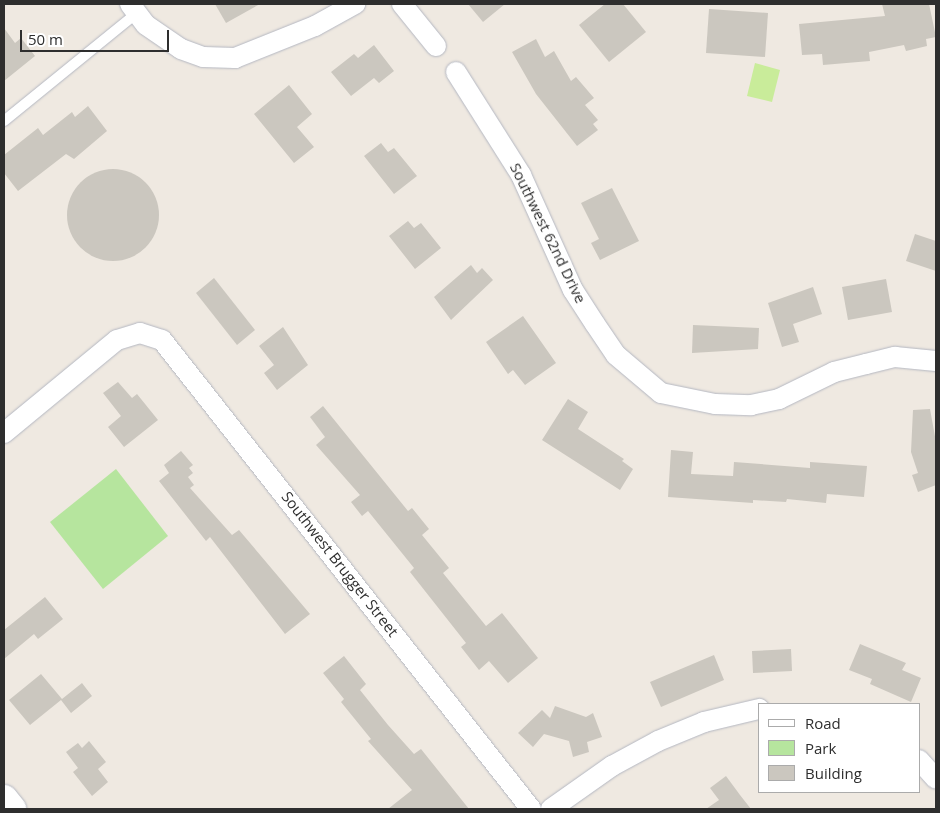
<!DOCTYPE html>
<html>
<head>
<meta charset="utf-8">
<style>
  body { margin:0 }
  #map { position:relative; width:940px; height:813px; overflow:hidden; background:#efe9e1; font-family:"Open Sans",sans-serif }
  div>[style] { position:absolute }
  .green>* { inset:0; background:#b6e59e }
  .pitch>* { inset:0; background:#c9ec9a }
  .building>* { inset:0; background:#cbc7bf }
  .round { border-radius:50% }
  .roads { filter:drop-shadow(0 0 1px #b4b7c1) drop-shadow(0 0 1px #b4b7c1) }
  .lane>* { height:10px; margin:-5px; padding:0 5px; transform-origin:5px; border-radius:5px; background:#fff }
  .street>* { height:20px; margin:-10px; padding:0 10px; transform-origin:10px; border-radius:10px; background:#fff }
  .secondary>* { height:28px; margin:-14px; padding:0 14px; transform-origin:14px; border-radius:14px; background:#fff }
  span { translate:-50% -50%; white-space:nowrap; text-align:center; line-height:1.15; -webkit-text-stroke:4.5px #fff; paint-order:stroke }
  .street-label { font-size:15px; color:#2e2e2e }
  .frame { position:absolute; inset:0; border:5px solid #2e2e2e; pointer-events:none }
  .legend { position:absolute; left:758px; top:703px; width:162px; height:90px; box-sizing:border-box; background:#fff; border:1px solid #ababab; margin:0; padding:6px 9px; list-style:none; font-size:15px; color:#2e2e2e }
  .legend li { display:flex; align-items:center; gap:10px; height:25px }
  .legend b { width:25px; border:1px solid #ababab }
  .scale { position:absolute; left:20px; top:30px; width:149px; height:22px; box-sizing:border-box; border:2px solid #2e2e2e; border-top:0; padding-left:6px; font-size:15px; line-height:18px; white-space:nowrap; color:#2e2e2e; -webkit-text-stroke:4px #fff; paint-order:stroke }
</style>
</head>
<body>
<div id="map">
  <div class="green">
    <div style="clip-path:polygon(116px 469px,168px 536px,103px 589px,50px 522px)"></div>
  </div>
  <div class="pitch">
    <div style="clip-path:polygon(755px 63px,780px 70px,772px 102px,747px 96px)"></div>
  </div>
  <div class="building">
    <div style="clip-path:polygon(215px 4px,260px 4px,226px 23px)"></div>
    <div style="clip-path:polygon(468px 4px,505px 4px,483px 22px)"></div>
    <div style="clip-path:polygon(605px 4px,623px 4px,646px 32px,609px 62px,579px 25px)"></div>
    <div style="clip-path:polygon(882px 4px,929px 4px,936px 37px,926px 39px,927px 46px,906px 51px,904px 45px,869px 52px,870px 61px,823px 65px,822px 54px,802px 55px,799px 24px,885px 16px)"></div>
    <div style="clip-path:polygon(709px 9px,768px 13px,765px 57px,706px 53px)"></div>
    <div style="clip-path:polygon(4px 28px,15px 43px,21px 38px,35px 56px,4px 81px)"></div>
    <div style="clip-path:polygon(536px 39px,545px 57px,554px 51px,571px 81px,576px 77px,594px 98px,585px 105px,598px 120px,593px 124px,598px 130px,577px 146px,536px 94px,512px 52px)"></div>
    <div style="clip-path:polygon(374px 45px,394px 71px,379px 83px,374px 78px,351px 96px,331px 72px,354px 54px,358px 58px)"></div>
    <div style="clip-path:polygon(289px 85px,312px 114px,297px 127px,314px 147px,294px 163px,254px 114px)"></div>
    <div style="clip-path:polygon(88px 106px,107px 131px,74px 159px,66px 154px,18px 191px,4px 173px,4px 155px,38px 128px,43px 135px,72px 112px,75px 117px)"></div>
    <div style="clip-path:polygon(381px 143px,388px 152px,394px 148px,417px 176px,394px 194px,364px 156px)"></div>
    <div class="round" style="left:67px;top:169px;width:92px;height:92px"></div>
    <div style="clip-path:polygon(612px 188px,639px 241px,600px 260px,591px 243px,599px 239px,581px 203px)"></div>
    <div style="clip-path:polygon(408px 221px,414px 228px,421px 223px,441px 248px,415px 269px,389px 236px)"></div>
    <div style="clip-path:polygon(915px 234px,936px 241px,936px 271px,906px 261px)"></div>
    <div style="clip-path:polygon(471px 265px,477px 273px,482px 268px,493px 280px,451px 320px,434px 297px)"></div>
    <div style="clip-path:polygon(214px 278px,255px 330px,237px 345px,196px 293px)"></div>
    <div style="clip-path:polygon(886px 279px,892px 312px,848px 320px,842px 287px)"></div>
    <div style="clip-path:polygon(813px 287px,822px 314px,793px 324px,799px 342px,782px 347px,768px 303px)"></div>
    <div style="clip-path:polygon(523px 316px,556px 363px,525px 385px,513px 370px,508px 374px,486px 342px)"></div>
    <div style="clip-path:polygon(693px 325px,759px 328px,758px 349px,692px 353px)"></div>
    <div style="clip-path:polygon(283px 327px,308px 365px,277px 390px,264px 373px,274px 365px,259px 346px)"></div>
    <div style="clip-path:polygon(118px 382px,132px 398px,137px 394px,158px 420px,124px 447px,108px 427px,121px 416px,103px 393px)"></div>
    <div style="clip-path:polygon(568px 399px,588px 412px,578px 429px,624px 459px,622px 461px,633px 469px,620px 490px,542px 440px)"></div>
    <div style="clip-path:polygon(323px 406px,408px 511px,412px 508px,429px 529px,422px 535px,449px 568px,443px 573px,486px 626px,502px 613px,538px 658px,508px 683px,489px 661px,479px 670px,461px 647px,466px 643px,410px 572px,414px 568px,368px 511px,362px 516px,351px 502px,360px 495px,316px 445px,325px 437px,310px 417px)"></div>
    <div style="clip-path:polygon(930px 409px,936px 442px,936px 485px,918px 492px,912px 475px,918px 473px,911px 452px,913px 410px)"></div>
    <div style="clip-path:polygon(671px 450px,693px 452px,691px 474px,733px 476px,734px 462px,810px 468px,810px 462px,867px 466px,864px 497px,827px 494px,826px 503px,787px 499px,786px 502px,753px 500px,753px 503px,668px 497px)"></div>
    <div style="clip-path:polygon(181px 451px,193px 465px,189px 468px,193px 473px,188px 477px,194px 485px,190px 488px,232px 535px,239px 530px,310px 614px,285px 634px,210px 537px,206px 541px,159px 481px,169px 473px,164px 465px)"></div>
    <div style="clip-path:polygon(45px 597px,63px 619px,38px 639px,34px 634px,4px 659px,4px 630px)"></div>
    <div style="clip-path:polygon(860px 644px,906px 663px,902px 670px,921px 678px,911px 702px,870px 684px,872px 679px,849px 670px)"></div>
    <div style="clip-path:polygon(791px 649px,792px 671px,753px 673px,752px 651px)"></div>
    <div style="clip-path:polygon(714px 655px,724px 680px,661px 707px,650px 682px)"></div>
    <div style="clip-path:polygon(344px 656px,366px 684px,360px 690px,388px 725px,414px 754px,421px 749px,469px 809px,388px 809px,412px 790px,368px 741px,371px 739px,341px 702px,344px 699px,323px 673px)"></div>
    <div style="clip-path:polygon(41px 674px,62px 699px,82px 683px,92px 696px,71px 713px,61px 700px,30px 725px,9px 700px)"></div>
    <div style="clip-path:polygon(555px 706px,586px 717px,593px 713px,602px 737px,587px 742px,589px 752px,573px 757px,569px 741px,544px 734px,533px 747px,518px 733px,542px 710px,550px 718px)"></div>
    <div style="clip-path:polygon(89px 741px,106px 762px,98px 769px,108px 782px,92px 796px,73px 772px,78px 768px,66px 752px,78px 743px,82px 748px)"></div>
    <div style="clip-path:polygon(726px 776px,740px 795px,751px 809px,706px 809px,719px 800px,710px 788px)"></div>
  </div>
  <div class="roads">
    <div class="lane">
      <div style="left:4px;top:121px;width:171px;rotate:-39.1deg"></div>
    </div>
    <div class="street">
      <div style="left:130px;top:4px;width:26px;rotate:53deg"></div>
      <div style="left:146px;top:25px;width:42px;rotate:34.4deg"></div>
      <div style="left:181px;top:49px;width:23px;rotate:20deg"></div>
      <div style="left:203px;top:57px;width:32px;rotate:2deg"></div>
      <div style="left:235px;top:58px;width:86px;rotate:-21.8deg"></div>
      <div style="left:315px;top:26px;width:46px;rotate:-28.8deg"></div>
      <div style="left:402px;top:4px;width:54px;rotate:51deg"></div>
      <div style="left:456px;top:72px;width:122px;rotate:57.7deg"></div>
      <div style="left:521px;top:175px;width:126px;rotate:65.7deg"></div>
      <div style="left:573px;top:290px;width:40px;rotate:57.1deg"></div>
      <div style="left:595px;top:324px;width:37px;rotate:56deg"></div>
      <div style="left:616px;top:355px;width:59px;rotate:40.2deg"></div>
      <div style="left:661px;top:393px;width:55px;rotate:11.5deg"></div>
      <div style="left:715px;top:404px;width:36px;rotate:2deg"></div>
      <div style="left:751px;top:405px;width:29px;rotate:-12deg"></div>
      <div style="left:779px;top:399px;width:61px;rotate:-26.1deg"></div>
      <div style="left:834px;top:372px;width:33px;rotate:-14deg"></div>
      <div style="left:866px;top:364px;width:30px;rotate:-14deg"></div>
      <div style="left:895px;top:357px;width:41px;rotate:5.6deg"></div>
      <div style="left:4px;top:433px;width:146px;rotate:-39.5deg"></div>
      <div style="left:117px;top:340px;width:24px;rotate:-17deg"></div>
      <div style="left:140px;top:333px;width:23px;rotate:18deg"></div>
      <div style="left:162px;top:340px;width:597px;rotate:51.81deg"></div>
      <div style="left:919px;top:760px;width:25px;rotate:48deg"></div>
      <div style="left:551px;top:809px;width:75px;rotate:-35.2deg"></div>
      <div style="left:612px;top:766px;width:52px;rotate:-28.5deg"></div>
      <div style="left:658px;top:741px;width:50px;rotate:-22.4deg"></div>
      <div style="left:704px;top:722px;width:57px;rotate:-13.3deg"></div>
    </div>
    <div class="secondary">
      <div style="left:4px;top:799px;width:13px;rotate:51deg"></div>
    </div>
  </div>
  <div class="street-label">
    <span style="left:548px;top:233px;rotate:64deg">Southwest 62nd Drive</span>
    <span style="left:340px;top:564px;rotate:52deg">Southwest Brugger Street</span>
  </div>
  <div class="frame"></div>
  <ul class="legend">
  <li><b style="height:6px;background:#fff"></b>Road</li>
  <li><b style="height:14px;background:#b6e59e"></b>Park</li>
  <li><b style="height:14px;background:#cbc7bf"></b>Building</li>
  </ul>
  <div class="scale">50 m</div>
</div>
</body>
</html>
